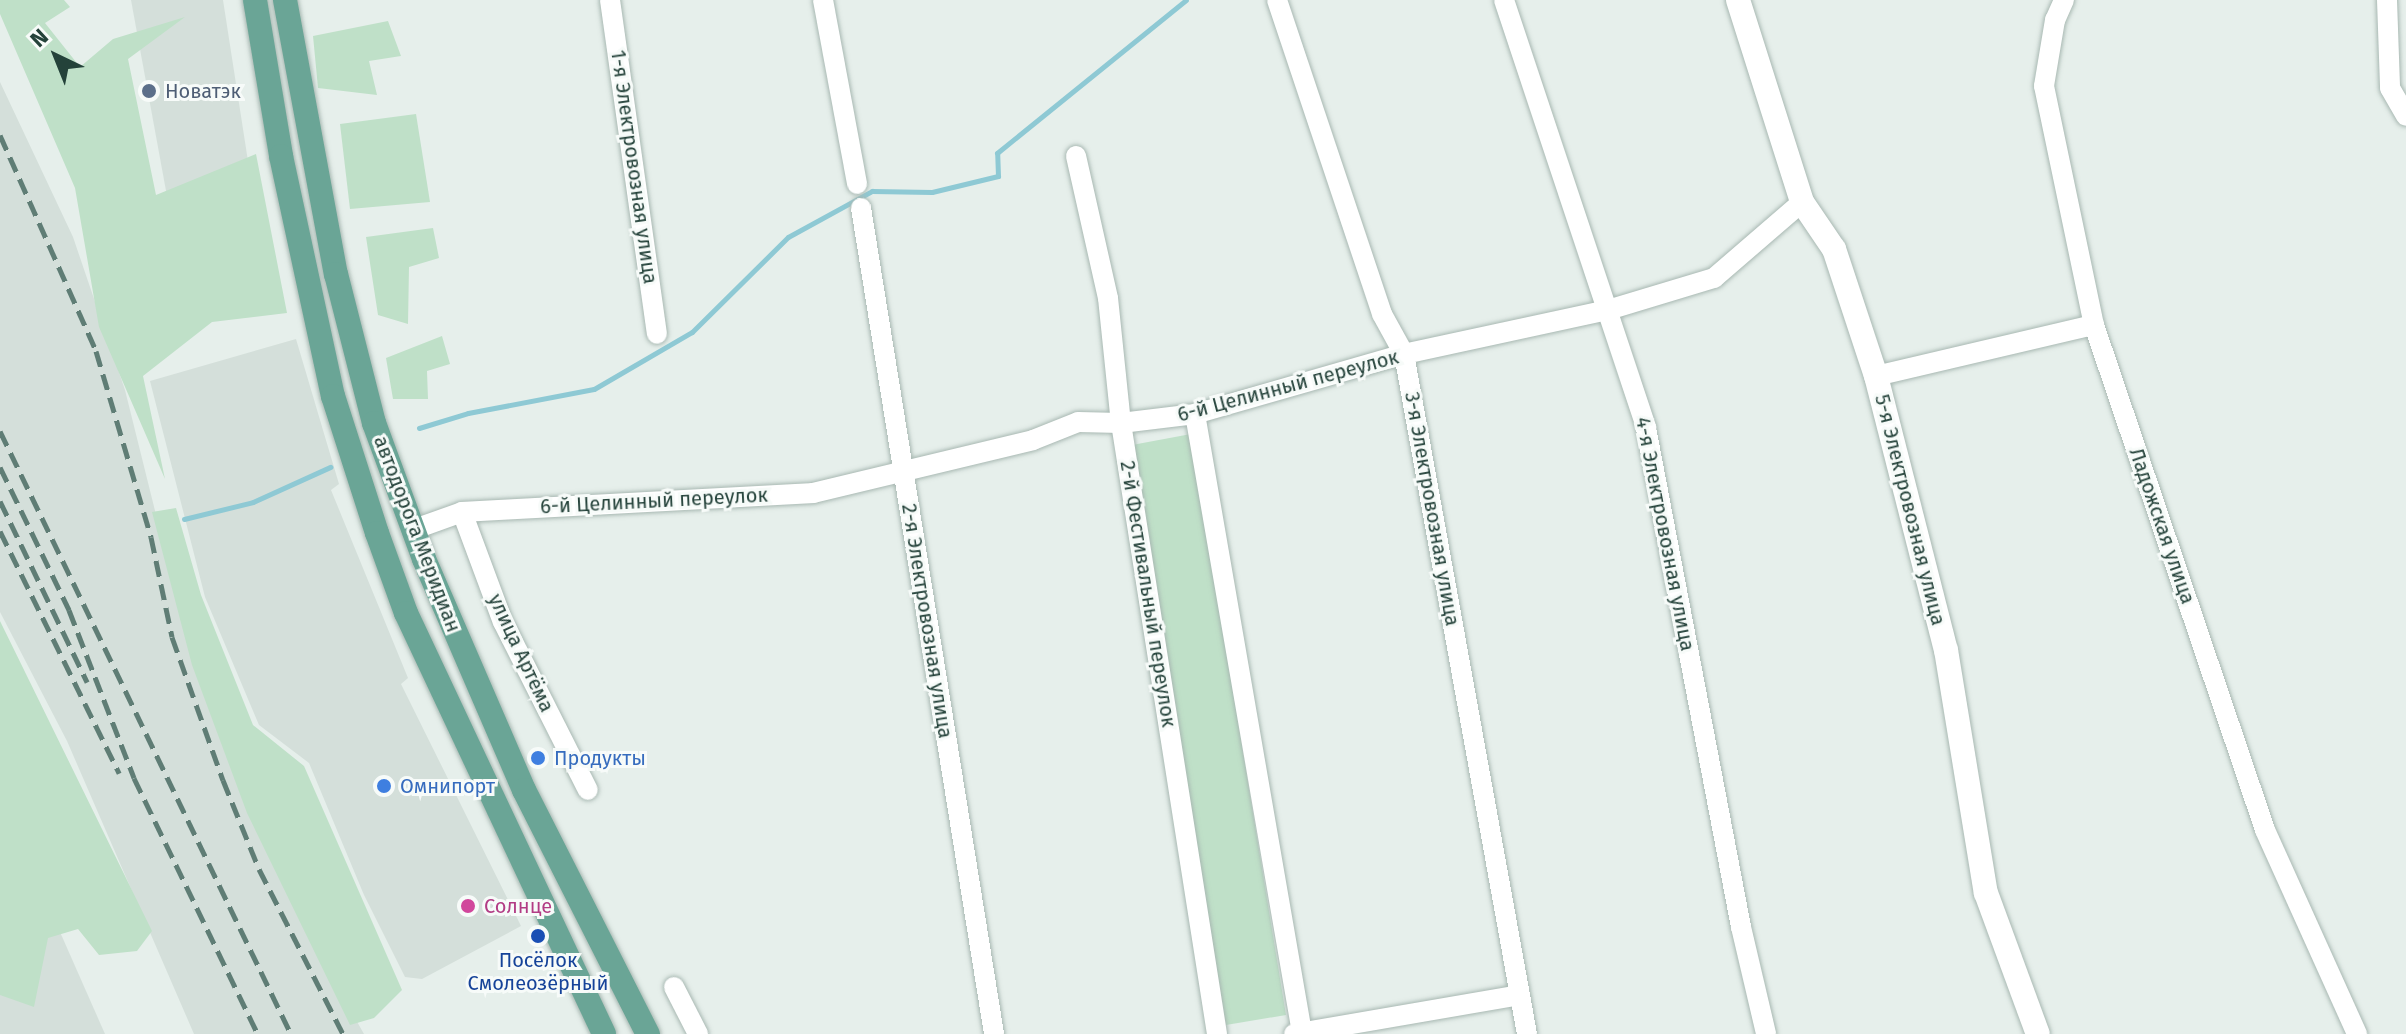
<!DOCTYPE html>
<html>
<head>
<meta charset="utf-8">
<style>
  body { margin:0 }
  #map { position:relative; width:2406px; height:1034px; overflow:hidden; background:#e6efeb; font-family:"Fira Sans",sans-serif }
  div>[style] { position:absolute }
  .built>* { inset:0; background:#d4dfda }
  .green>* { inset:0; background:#bfe0c8 }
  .stream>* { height:5px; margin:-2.5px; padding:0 2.5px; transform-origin:2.5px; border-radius:2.5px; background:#8ec9d4 }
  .roads { filter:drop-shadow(0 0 2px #a8b8b2) drop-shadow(0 0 2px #a8b8b2) }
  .street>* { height:20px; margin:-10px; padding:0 10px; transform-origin:10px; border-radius:10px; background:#fff }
  .secondary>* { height:24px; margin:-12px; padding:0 12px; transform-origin:12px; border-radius:12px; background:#fff }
  .primary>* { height:24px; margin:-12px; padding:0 12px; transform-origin:12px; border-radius:12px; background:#6aa596 }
  .rail>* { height:5px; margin-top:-2.5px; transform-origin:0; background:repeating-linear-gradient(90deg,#5f7d75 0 16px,transparent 0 24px) }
  .dots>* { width:22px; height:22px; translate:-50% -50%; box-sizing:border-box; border:4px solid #f7fbf9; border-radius:50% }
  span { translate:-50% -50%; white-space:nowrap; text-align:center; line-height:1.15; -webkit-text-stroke:6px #f7fbf9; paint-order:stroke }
  .service-label { font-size:20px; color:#4e5e75 }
  .left { translate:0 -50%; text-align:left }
  .street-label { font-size:20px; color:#24423a }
  .shop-label { font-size:20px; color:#366cbe }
  .hotel-label { font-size:20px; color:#b23c85 }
  .transit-label { font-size:20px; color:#164399 }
  .north { position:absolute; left:16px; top:16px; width:80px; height:80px; -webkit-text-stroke:6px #f7fbf9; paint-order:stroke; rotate:317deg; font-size:22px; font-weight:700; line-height:32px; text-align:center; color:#24423a }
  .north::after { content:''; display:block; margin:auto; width:28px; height:36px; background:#24423a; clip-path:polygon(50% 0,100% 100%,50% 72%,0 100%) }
</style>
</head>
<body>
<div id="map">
  <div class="built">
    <div style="clip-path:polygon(131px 0,223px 0,254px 200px,171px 218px)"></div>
    <div style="clip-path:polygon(0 82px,73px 237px,125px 390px,172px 579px,330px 974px,364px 1034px,194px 1034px,67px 741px,0 612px)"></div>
    <div style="clip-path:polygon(296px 339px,339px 484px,331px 490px,408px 678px,401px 684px,521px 926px,422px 979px,405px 977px,364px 895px,309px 763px,259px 725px,205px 597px,150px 381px)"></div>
    <div style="clip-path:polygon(0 814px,34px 873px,105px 1034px,0 1034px)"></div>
  </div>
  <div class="green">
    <div style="clip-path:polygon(0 0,64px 0,70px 7px,45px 23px,80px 67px,113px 39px,185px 17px,128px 59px,156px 195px,256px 154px,287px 313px,212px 322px,143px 376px,165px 479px,99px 327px,75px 188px,0 14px)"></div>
    <div style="clip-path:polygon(388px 21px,401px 56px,369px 61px,377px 95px,318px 88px,313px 36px)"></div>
    <div style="clip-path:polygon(416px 114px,430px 202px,350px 209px,340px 124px)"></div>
    <div style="clip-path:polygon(433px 228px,439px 258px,409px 267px,408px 324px,378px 315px,366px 237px)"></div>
    <div style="clip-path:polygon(442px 336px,450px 364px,427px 371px,428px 399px,393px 399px,386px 358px)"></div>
    <div style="clip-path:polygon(1191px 434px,1286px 1015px,1226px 1025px,1132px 445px)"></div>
    <div style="clip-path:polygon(176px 508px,201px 595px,253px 725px,304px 766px,402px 990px,374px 1018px,350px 1025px,247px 813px,192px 665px,152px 512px)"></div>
    <div style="clip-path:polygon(0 621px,152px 931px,137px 951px,99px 955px,78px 929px,48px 938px,34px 1007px,0 995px)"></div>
  </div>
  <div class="stream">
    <div style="left:419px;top:428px;width:51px;rotate:-17deg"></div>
    <div style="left:468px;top:413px;width:128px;rotate:-10.8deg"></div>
    <div style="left:594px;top:389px;width:113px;rotate:-30.2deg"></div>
    <div style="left:692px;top:332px;width:135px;rotate:-44.7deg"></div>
    <div style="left:788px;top:237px;width:96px;rotate:-28.7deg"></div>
    <div style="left:872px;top:191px;width:60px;rotate:1deg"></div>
    <div style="left:932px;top:192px;width:68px;rotate:-13.6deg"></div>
    <div style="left:998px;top:176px;width:23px;rotate:-92deg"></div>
    <div style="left:997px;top:153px;width:243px;rotate:-39deg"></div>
    <div style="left:184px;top:519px;width:71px;rotate:-13.8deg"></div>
    <div style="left:253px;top:502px;width:85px;rotate:-24.4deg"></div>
  </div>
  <div class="roads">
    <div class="street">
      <div style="left:610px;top:0;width:337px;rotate:82deg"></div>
      <div style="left:823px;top:0;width:187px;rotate:79.5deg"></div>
      <div style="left:1277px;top:0;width:331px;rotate:71.5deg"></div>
      <div style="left:1382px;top:314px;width:46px;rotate:61.2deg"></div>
      <div style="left:1404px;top:354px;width:691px;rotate:79.75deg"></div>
      <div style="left:1504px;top:0;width:451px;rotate:71.6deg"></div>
      <div style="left:1646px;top:428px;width:508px;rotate:79.22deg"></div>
      <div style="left:1741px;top:927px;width:110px;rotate:76.8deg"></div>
      <div style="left:2064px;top:0;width:22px;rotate:114deg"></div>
      <div style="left:2055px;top:20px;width:67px;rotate:99.5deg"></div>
      <div style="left:2044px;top:86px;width:244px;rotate:78.2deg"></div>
      <div style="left:2094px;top:325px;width:533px;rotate:71.29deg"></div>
      <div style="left:2265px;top:830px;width:224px;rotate:65.7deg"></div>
      <div style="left:2387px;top:0;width:88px;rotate:88deg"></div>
      <div style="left:2390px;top:88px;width:32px;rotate:60deg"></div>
      <div style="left:1076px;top:156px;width:146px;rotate:77.3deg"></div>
      <div style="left:1108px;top:298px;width:126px;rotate:84.1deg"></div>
      <div style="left:1121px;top:423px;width:618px;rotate:81.07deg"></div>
      <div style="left:861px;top:208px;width:837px;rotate:80.85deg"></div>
      <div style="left:1876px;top:376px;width:224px;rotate:-13.2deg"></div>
      <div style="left:1195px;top:414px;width:628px;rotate:80.19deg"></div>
      <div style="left:462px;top:512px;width:117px;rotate:69.6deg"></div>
      <div style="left:503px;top:622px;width:188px;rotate:63.2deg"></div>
      <div style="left:412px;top:530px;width:53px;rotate:-19.8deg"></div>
      <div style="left:462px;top:512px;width:352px;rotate:-3.1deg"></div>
      <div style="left:813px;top:493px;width:226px;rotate:-13.5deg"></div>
      <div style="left:1033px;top:440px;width:48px;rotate:-21.8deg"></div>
      <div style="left:1078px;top:422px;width:43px;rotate:1.3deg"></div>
      <div style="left:1121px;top:423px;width:75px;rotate:-6.9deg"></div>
      <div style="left:1195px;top:414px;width:217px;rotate:-16deg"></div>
      <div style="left:1404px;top:354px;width:209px;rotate:-12.2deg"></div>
      <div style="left:1608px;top:310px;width:111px;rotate:-16.8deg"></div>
      <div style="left:1714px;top:278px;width:116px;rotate:-40.8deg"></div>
      <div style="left:674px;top:987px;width:53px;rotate:62.9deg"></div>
      <div style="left:1294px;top:1034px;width:229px;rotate:-9.8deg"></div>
    </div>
    <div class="secondary">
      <div style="left:1738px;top:0;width:212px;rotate:72.4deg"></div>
      <div style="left:1802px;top:202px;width:57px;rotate:55.8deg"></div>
      <div style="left:1834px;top:249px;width:134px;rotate:71.7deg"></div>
      <div style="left:1876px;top:376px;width:283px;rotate:75.7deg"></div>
      <div style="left:1946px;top:650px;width:246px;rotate:80.7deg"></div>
      <div style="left:1986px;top:893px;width:150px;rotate:69.8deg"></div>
    </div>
    <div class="primary">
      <div style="left:255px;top:0;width:158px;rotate:80.5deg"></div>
      <div style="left:281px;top:156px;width:246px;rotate:77.8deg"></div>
      <div style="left:333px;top:396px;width:144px;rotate:72.2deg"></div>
      <div style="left:377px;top:533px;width:85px;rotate:70.1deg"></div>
      <div style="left:406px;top:613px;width:465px;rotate:64.8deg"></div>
      <div style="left:285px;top:0;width:279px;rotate:79.5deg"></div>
      <div style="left:336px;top:274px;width:154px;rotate:75.7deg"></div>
      <div style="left:374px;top:423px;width:145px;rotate:69.8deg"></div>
      <div style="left:424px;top:559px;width:252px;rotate:66.6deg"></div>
      <div style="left:524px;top:790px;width:274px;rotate:63.1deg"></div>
    </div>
  </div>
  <div class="rail">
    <div style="left:0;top:135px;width:236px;rotate:66deg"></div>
    <div style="left:96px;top:351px;width:194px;rotate:73.5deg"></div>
    <div style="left:151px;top:537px;width:102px;rotate:78.1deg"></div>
    <div style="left:172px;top:637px;width:152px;rotate:70.4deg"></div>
    <div style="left:223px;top:780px;width:96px;rotate:68deg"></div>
    <div style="left:259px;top:869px;width:185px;rotate:63deg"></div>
    <div style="left:0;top:431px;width:670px;rotate:64.24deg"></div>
    <div style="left:0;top:467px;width:159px;rotate:64.2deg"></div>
    <div style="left:69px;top:610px;width:180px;rotate:68.8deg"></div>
    <div style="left:134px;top:778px;width:284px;rotate:64.2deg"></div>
    <div style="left:0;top:501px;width:201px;rotate:64.3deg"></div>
    <div style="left:0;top:531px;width:270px;rotate:63.8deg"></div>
  </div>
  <div class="dots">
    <div style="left:149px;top:91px;background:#5c6f8a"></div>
    <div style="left:538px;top:758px;background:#3f7fe0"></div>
    <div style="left:384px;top:786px;background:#3f7fe0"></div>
    <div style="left:468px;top:906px;background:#d1479c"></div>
    <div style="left:538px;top:936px;background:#1a4fb4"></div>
  </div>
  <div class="service-label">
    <span class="left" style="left:165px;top:91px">Новатэк</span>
  </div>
  <div class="street-label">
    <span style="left:634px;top:167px;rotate:82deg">1-я Электровозная улица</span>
    <span style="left:1288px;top:386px;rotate:-15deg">6-й Целинный переулок</span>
    <span style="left:654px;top:501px;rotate:-3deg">6-й Целинный переулок</span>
    <span style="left:1432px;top:509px;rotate:80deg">3-я Электровозная улица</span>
    <span style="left:1910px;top:510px;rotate:76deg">5-я Электровозная улица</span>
    <span style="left:2162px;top:526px;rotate:71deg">Ладожская улица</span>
    <span style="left:417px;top:534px;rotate:69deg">автодорога Меридиан</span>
    <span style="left:1665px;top:534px;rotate:79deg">4-я Электровозная улица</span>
    <span style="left:1148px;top:594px;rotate:81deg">2-й Фестивальный переулок</span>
    <span style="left:927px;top:621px;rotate:81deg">2-я Электровозная улица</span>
    <span style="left:521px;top:653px;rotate:65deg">улица Артёма</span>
  </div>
  <div class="shop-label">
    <span class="left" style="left:554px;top:758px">Продукты</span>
    <span class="left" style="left:400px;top:786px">Омнипорт</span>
  </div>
  <div class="hotel-label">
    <span class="left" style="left:484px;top:906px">Солнце</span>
  </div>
  <div class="transit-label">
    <span style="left:538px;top:972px">Посёлок<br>Смолеозёрный</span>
  </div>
  <div class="north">N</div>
</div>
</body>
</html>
